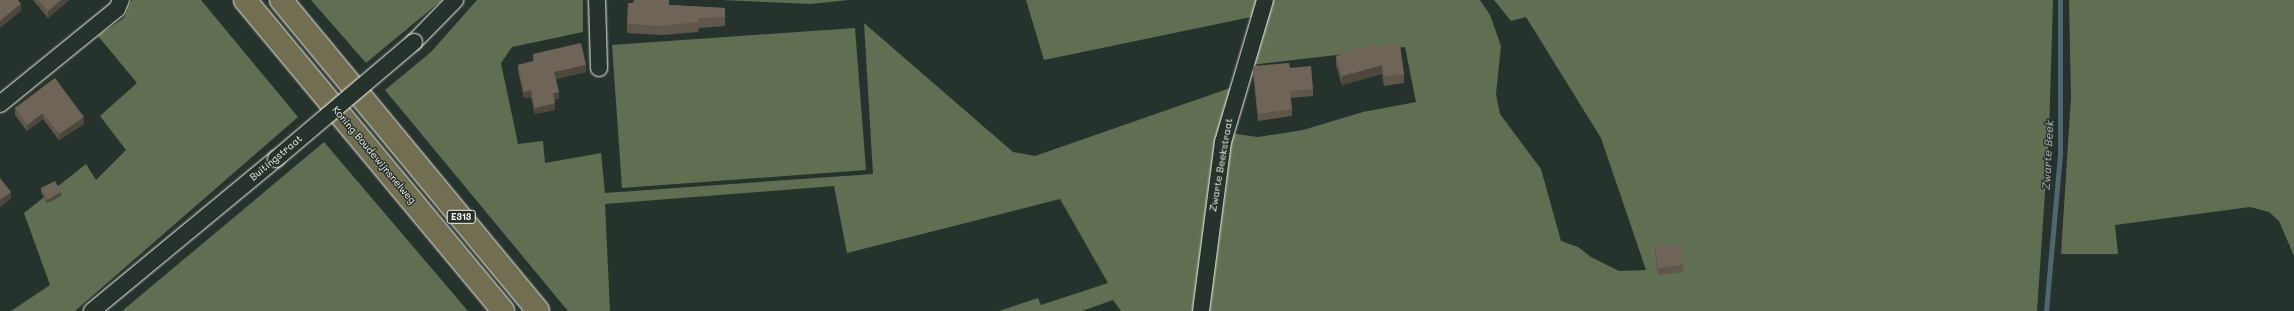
<!DOCTYPE html>
<html>
<head>
<meta charset="utf-8">
<style>
  body { margin:0 }
  #map { position:relative; width:2294px; height:311px; overflow:hidden; background:#26332d; font-family:Mali,sans-serif }
  div>[style] { position:absolute }
  .green>* { inset:0; background:#606f51 }
  .stream>* { height:5px; margin:-2.5px; padding:0 2.5px; transform-origin:2.5px; border-radius:2.5px; background:#4e6772 }
  .roads { filter:drop-shadow(0 0 1px #f4f1e8) drop-shadow(0 0 1px #f4f1e8) }
  .minor>* { height:16px; margin:-8px; padding:0 8px; transform-origin:8px; border-radius:8px; background:#26332d }
  .motorway>* { height:22px; margin:-11px; padding:0 11px; transform-origin:11px; border-radius:11px; background:#726e52 }
  .bridges { filter:drop-shadow(0 0 1px #f4f1e8) drop-shadow(0 0 1px #f4f1e8) }
  .minor-bridge>* { height:16px; margin:-8px; padding:0 8px; transform-origin:8px; border-radius:8px; background:#26332d }
  .wall>* { inset:0; background:#5f574c }
  .shaded-wall>* { inset:0; background:#4d473e }
  .building>* { inset:0; background:#6e6558 }
  span { translate:-50% -50%; white-space:nowrap; text-align:center; line-height:1.15; -webkit-text-stroke:3px #26332d; paint-order:stroke }
  .shield-label span { padding:1px 3px; background:#26332d; border:1px solid; border-radius:3px; -webkit-text-stroke-width:0 }
  .shield-label { font-size:9px; color:#f4f1e8; font-weight:700 }
  .street-label { font-size:10px; color:#f4f1e8 }
  .water-label { font-size:11px; color:#b2bab9; font-style:italic }
</style>
</head>
<body>
<div id="map">
  <div class="green">
    <div style="clip-path:polygon(132px 0,201px 0,298px 117px,75px 311px,11px 311px,50px 285px,24px 213px,86px 164px,96px 180px,126px 150px,100px 116px,137px 83px,98px 36px,124px 18px)"></div>
    <div style="clip-path:polygon(311px 0,442px 0,366px 63px)"></div>
    <div style="clip-path:polygon(477px 0,583px 0,583px 32px,512px 47px,501px 63px,518px 144px,543px 141px,545px 163px,601px 153px,605px 193px,873px 174px,864px 23px,1013px 152px,1035px 156px,1233px 87px,1196px 311px,1121px 311px,1113px 300px,1082px 311px,999px 311px,1038px 298px,1041px 305px,1108px 283px,1060px 199px,847px 253px,834px 186px,605px 204px,610px 311px,568px 311px,385px 90px,431px 52px)"></div>
    <div style="clip-path:polygon(723px 0,849px 0,810px 4px)"></div>
    <div style="clip-path:polygon(1026px 0,1259px 0,1256px 16px,1044px 60px)"></div>
    <div style="clip-path:polygon(1271px 0,1480px 0,1490px 15px,1501px 46px,1496px 94px,1500px 114px,1541px 169px,1561px 241px,1578px 247px,1591px 257px,1619px 271px,1646px 270px,1601px 138px,1526px 17px,1511px 21px,1494px 0,2053px 0,2049px 133px,2037px 311px,1205px 311px,1229px 133px,1258px 137px,1303px 130px,1363px 112px,1416px 102px,1405px 47px,1250px 65px)"></div>
    <div style="clip-path:polygon(2069px 0,2294px 0,2294px 256px,2279px 221px,2269px 212px,2250px 207px,2115px 225px,2118px 254px,2061px 254px,2071px 97px)"></div>
    <div style="clip-path:polygon(855px 28px,866px 170px,622px 188px,612px 45px)"></div>
    <div style="clip-path:polygon(324px 142px,468px 311px,122px 311px)"></div>
  </div>
  <div class="stream">
    <div style="left:2046px;top:311px;width:157px;rotate:-84.9deg"></div>
    <div style="left:2060px;top:155px;width:155px;rotate:-90deg"></div>
  </div>
  <div class="roads">
    <div class="minor">
      <div style="left:597px;top:0;width:68px;rotate:88.3deg"></div>
      <div style="left:414px;top:42px;width:59px;rotate:-45.7deg"></div>
      <div style="left:0;top:104px;width:151px;rotate:-39.1deg"></div>
      <div style="left:117px;top:9px;width:10px;rotate:-66deg"></div>
      <div style="left:92px;top:311px;width:239px;rotate:-39.6deg"></div>
      <div style="left:1201px;top:311px;width:170px;rotate:-82.6deg"></div>
      <div style="left:1223px;top:142px;width:148px;rotate:-73.5deg"></div>
    </div>
    <div class="motorway">
      <div style="left:245px;top:0;width:404px;rotate:50.3deg"></div>
      <div style="left:281px;top:0;width:403px;rotate:50.4deg"></div>
    </div>
  </div>
  <div class="bridges">
    <div class="minor-bridge">
      <div style="left:276px;top:159px;width:181px;rotate:-40.3deg"></div>
    </div>
  </div>
  <div class="wall">
    <div style="clip-path:polygon(33px 0,69px 0,48px 18px)"></div>
    <div style="clip-path:polygon(633px 3px,725px 8px,725px 26px,699px 28px,698px 32px,662px 35px,627px 33px,627px 24px)"></div>
    <div style="clip-path:polygon(1357px 50px,1404px 74px,1404px 83px,1384px 86px,1382px 74px,1342px 85px,1336px 65px,1336px 56px)"></div>
    <div style="clip-path:polygon(533px 54px,586px 72px,556px 79px,559px 99px,554px 100px,555px 110px,535px 114px,531px 97px,524px 98px,518px 71px,518px 65px,533px 61px)"></div>
    <div style="clip-path:polygon(1253px 66px,1290px 68px,1313px 89px,1313px 96px,1290px 98px,1292px 109px,1292px 116px,1258px 121px,1253px 73px)"></div>
    <div style="clip-path:polygon(55px 78px,84px 124px,59px 140px,43px 119px,27px 131px,15px 115px,15px 108px)"></div>
    <div style="clip-path:polygon(41px 188px,61px 196px,47px 203px,41px 192px)"></div>
    <div style="clip-path:polygon(1655px 246px,1683px 265px,1683px 272px,1658px 275px,1655px 253px)"></div>
  </div>
  <div class="shaded-wall">
    <div style="clip-path:polygon(61px 0,69px 0,48px 18px,48px 11px)"></div>
    <div style="clip-path:polygon(21px 4px,21px 11px,0 28px,0 21px)"></div>
    <div style="clip-path:polygon(586px 65px,586px 72px,554px 79px,554px 72px)"></div>
    <div style="clip-path:polygon(1382px 65px,1382px 74px,1342px 85px,1342px 76px)"></div>
    <div style="clip-path:polygon(531px 90px,531px 97px,524px 98px,524px 92px)"></div>
    <div style="clip-path:polygon(559px 92px,559px 99px,553px 100px,553px 93px)"></div>
    <div style="clip-path:polygon(555px 103px,555px 110px,535px 114px,535px 108px)"></div>
    <div style="clip-path:polygon(43px 113px,43px 119px,27px 131px,27px 125px)"></div>
    <div style="clip-path:polygon(84px 117px,84px 124px,59px 140px,59px 134px)"></div>
    <div style="clip-path:polygon(11px 192px,11px 199px,0 207px,0 200px)"></div>
    <div style="clip-path:polygon(61px 192px,61px 196px,47px 203px,47px 200px)"></div>
  </div>
  <div class="building">
    <div style="clip-path:polygon(0 0,18px 0,21px 4px,0 21px)"></div>
    <div style="clip-path:polygon(39px 0,61px 0,48px 11px)"></div>
    <div style="clip-path:polygon(634px 0,669px 0,669px 5px,725px 8px,725px 17px,699px 18px,698px 22px,662px 26px,627px 24px,628px 3px,633px 3px)"></div>
    <div style="clip-path:polygon(581px 43px,586px 65px,554px 72px,559px 92px,553px 93px,555px 103px,535px 108px,531px 90px,524px 92px,518px 65px,534px 61px,533px 54px)"></div>
    <div style="clip-path:polygon(1400px 44px,1404px 74px,1384px 76px,1382px 65px,1342px 76px,1336px 56px,1357px 50px,1357px 48px)"></div>
    <div style="clip-path:polygon(1289px 63px,1290px 68px,1311px 66px,1313px 89px,1290px 91px,1292px 109px,1258px 114px,1253px 66px)"></div>
    <div style="clip-path:polygon(55px 78px,84px 117px,59px 134px,43px 113px,27px 125px,15px 108px)"></div>
    <div style="clip-path:polygon(0 178px,11px 192px,0 200px)"></div>
    <div style="clip-path:polygon(55px 181px,61px 192px,47px 200px,41px 188px)"></div>
    <div style="clip-path:polygon(1681px 244px,1683px 265px,1658px 268px,1655px 246px)"></div>
  </div>
  <div class="shield-label">
    <span style="left:461px;top:217px">E313</span>
  </div>
  <div class="street-label">
    <span style="left:374px;top:155px;rotate:50deg">Koning Boudewijnsnelweg</span>
    <span style="left:276px;top:158px;rotate:-40deg">Buitingstraat</span>
    <span style="left:1221px;top:165px;rotate:-80deg">Zwarte Beekstraat</span>
  </div>
  <div class="water-label">
    <span style="left:2048px;top:155px;rotate:-87deg">Zwarte Beek</span>
  </div>
</div>
</body>
</html>
